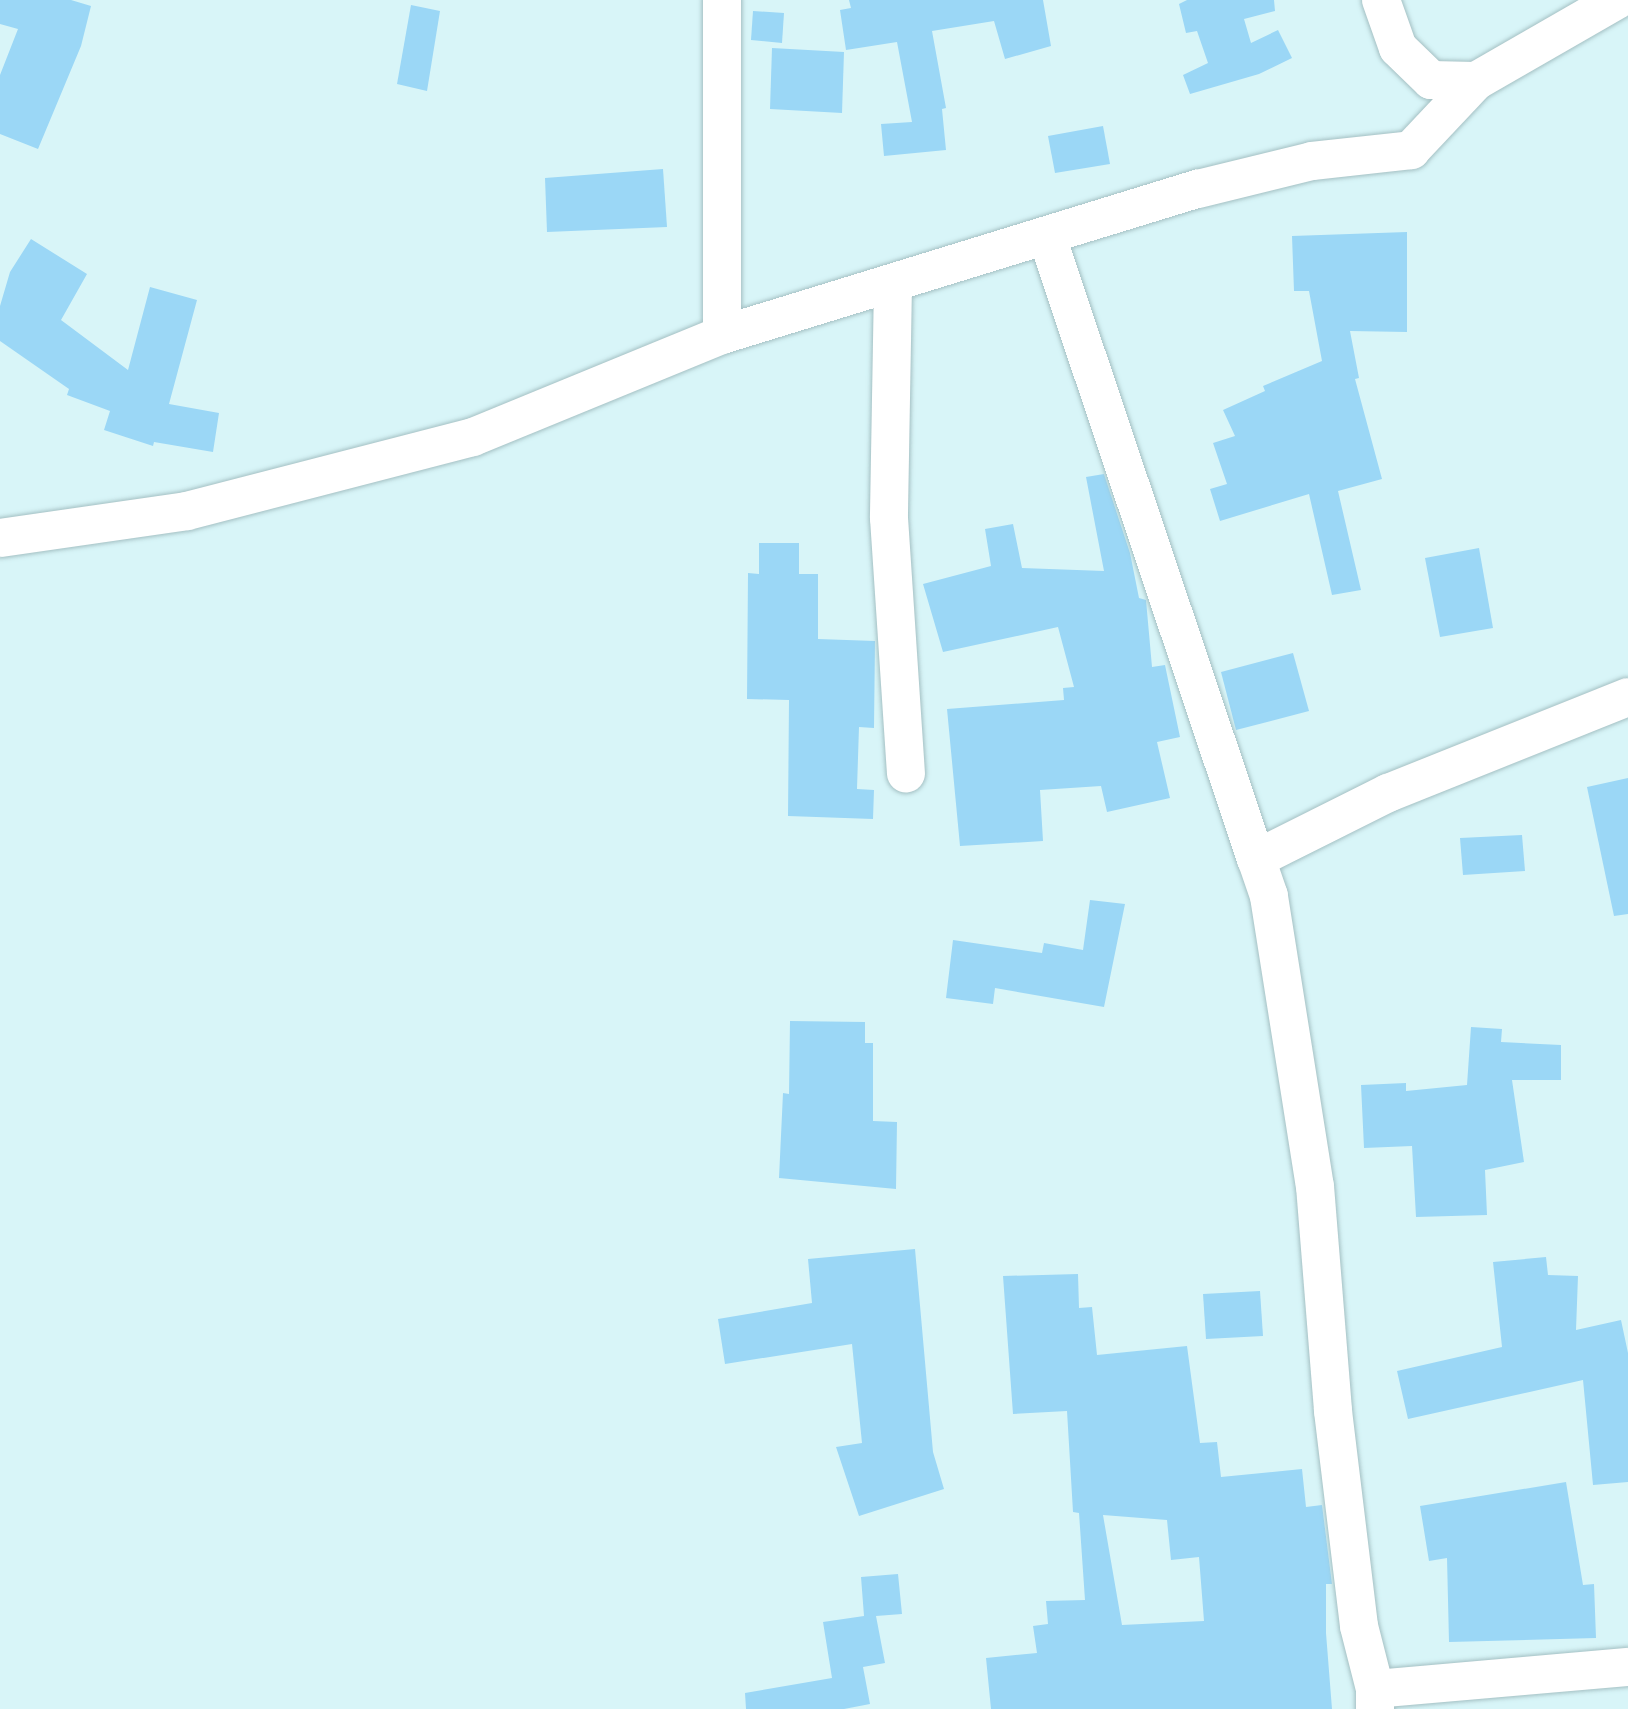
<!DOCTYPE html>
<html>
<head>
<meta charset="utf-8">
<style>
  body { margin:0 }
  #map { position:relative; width:1628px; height:1709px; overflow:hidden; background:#d8f5f8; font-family:Raleway,sans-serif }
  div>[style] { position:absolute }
  .building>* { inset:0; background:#9bd7f6 }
  .roads { filter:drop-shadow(0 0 2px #a4c0c3) drop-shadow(0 0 2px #a4c0c3) }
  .minor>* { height:38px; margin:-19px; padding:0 19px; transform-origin:19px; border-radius:19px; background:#fff }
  span { translate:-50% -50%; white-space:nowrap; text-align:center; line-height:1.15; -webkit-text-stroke:5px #f7fdfe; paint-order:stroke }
</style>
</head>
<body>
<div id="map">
  <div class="building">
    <div style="clip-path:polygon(0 0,71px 0,91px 6px,81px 46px,38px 149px,0 134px,0 75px,18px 29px,0 24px)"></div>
    <div style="clip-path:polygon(849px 0,1043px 0,1051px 46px,1005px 59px,994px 21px,932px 31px,946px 108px,942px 109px,946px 150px,884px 156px,881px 124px,912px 122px,897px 42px,846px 50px,840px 10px,851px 8px)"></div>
    <div style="clip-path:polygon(1187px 0,1274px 0,1275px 11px,1244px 19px,1251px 43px,1278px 30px,1292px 58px,1259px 74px,1190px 94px,1183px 75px,1208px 63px,1197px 31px,1186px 33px,1179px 4px)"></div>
    <div style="clip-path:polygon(411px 5px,440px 11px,427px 91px,397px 84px)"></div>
    <div style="clip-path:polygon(753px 11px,784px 13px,782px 43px,751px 40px)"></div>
    <div style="clip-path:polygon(772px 48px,844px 52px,842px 113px,770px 109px)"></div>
    <div style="clip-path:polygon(1103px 126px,1110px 164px,1055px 173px,1048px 136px)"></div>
    <div style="clip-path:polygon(663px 169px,667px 227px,547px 232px,545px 178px)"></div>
    <div style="clip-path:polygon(1407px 232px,1407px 332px,1350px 331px,1359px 378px,1355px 379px,1382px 479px,1338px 491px,1361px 590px,1332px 595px,1309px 494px,1220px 521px,1210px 489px,1227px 484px,1213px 443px,1235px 436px,1223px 410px,1265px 391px,1263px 386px,1322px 361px,1309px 291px,1294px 291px,1292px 236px)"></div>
    <div style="clip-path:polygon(31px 239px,87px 274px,61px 320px,128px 370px,150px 287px,197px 300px,169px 404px,219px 413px,213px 452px,154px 442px,153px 446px,104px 430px,110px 411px,67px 395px,69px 389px,0 341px,0 306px,10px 272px)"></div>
    <div style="clip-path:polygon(1104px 474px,1130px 553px,1139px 598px,1146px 600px,1152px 667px,1165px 665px,1180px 737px,1157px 742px,1170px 798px,1107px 812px,1101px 786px,1040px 790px,1043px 841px,960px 846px,947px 709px,1064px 700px,1063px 688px,1074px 687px,1058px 627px,943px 652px,923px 584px,991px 566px,985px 529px,1013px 524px,1022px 568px,1104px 571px,1086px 477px)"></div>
    <div style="clip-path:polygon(759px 543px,799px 543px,799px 574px,818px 574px,818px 639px,875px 641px,874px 728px,859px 727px,857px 789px,874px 790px,873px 819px,788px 816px,789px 700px,747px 699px,748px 573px,759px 574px)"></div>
    <div style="clip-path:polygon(1479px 548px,1493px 628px,1440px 637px,1425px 558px)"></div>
    <div style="clip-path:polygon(1293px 653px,1309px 711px,1236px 730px,1221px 672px)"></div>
    <div style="clip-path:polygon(1628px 778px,1628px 914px,1614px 916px,1587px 787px)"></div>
    <div style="clip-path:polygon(1522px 835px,1525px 871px,1463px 875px,1460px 838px)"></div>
    <div style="clip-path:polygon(1090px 900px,1125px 904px,1104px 1007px,995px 988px,993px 1004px,946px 998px,953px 940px,1042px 953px,1044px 943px,1083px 950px)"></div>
    <div style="clip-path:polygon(790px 1021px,865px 1022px,865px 1043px,873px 1043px,873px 1121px,897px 1122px,896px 1189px,779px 1178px,783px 1093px,789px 1094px)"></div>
    <div style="clip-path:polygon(1471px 1027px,1502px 1029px,1501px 1042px,1561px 1045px,1561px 1080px,1512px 1080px,1524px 1162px,1485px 1170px,1487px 1215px,1416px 1217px,1412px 1146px,1364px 1148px,1361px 1085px,1406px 1083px,1406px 1091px,1467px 1085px)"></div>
    <div style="clip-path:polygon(915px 1249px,933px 1452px,944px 1489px,859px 1516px,836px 1447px,862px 1443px,852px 1344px,725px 1364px,718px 1319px,812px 1303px,808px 1259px)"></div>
    <div style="clip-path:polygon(1546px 1257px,1548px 1275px,1578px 1276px,1576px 1330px,1621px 1320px,1628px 1353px,1628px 1482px,1593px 1485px,1583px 1380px,1408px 1419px,1397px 1371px,1502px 1347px,1493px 1262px)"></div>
    <div style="clip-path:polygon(evenodd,1078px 1274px,1079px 1308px,1092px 1307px,1097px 1355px,1187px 1346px,1200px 1443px,1217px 1442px,1221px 1477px,1302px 1469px,1306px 1507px,1322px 1505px,1332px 1584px,1326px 1584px,1326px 1633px,1332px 1709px,991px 1709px,986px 1658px,1037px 1653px,1033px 1626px,1048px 1624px,1046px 1601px,1085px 1600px,1079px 1513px,1073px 1512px,1067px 1411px,1013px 1414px,1003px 1276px,1078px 1274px,1103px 1515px,1167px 1520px,1171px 1560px,1199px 1557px,1204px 1621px,1122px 1625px,1103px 1515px)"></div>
    <div style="clip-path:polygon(1260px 1291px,1263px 1336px,1206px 1339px,1203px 1294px)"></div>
    <div style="clip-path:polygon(1566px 1482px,1583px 1585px,1594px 1584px,1596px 1638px,1449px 1642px,1447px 1558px,1429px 1561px,1420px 1506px)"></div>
    <div style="clip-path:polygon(898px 1574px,902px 1614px,876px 1616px,885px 1663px,863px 1667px,870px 1704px,844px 1709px,746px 1709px,745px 1693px,832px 1678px,823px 1622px,864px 1616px,861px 1577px)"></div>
  </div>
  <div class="roads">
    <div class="minor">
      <div style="left:722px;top:0;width:335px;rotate:90deg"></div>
      <div style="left:1381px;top:0;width:51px;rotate:70.5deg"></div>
      <div style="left:1398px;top:48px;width:46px;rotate:44.1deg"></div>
      <div style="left:1431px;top:80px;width:45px;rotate:1.3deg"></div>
      <div style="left:1476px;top:81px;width:163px;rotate:-29.9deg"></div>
      <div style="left:1047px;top:237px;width:656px;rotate:71.43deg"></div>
      <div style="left:893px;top:284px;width:234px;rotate:91deg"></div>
      <div style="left:889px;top:518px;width:256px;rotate:86.2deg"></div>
      <div style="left:0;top:538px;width:189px;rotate:-8.2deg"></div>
      <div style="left:187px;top:511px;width:295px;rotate:-14.5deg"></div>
      <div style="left:473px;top:437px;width:269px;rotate:-22.3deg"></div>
      <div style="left:722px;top:335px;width:498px;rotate:-17.1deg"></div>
      <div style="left:1198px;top:189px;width:117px;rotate:-13.8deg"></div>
      <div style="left:1312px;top:161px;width:100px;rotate:-6.3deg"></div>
      <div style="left:1411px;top:150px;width:95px;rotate:-46.7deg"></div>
      <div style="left:1375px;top:1689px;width:65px;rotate:-104.3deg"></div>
      <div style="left:1359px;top:1626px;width:218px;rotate:-96.9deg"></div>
      <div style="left:1333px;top:1410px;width:224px;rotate:-94.6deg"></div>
      <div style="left:1315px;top:1187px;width:295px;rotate:-99deg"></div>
      <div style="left:1269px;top:896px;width:39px;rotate:-109deg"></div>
      <div style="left:1256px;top:859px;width:148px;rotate:-26.6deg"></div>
      <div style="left:1388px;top:793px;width:258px;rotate:-21.8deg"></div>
      <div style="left:1375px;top:1709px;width:20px;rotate:-90deg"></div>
      <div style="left:1375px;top:1689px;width:254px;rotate:-5deg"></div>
    </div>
  </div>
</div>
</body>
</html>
